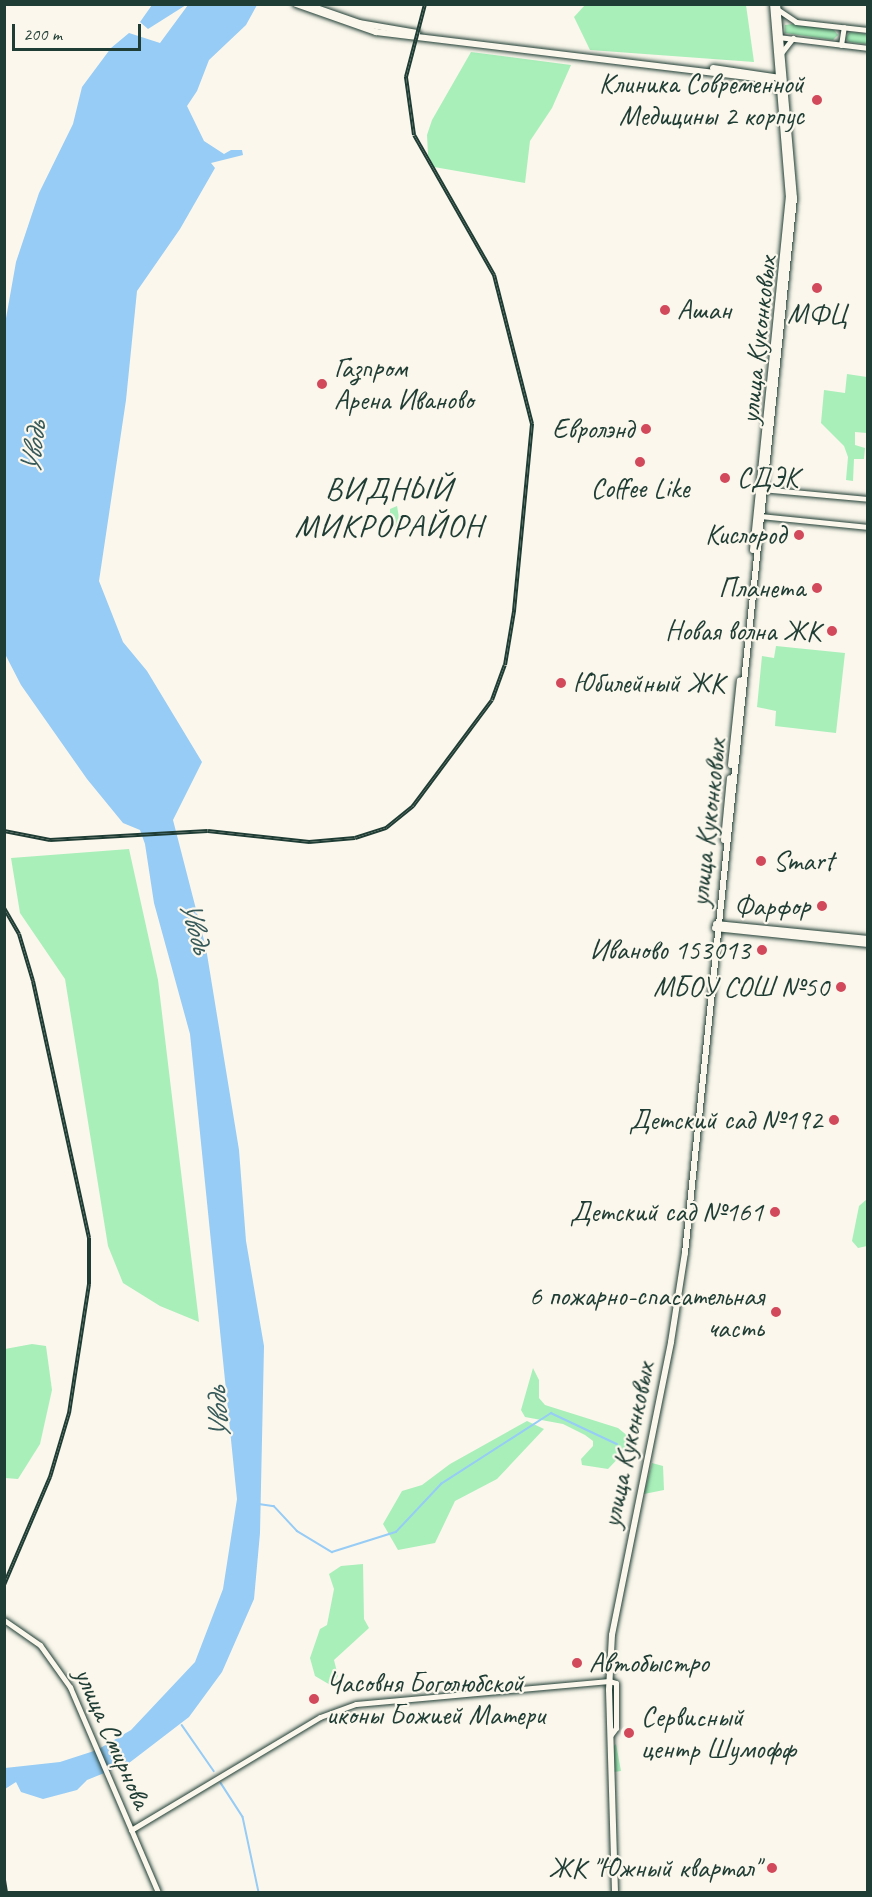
<!DOCTYPE html>
<html>
<head>
<meta charset="utf-8">
<style>
  body { margin:0 }
  #map { position:relative; width:872px; height:1897px; overflow:hidden; background:#fbf7ec; font-family:Caveat,sans-serif }
  div>[style] { position:absolute }
  .green>* { inset:0; background:#a9efba }
  .water>* { inset:0; background:#96ccf5 }
  .stream>* { height:1.5px; margin:-0.75px; padding:0 0.75px; transform-origin:0.75px; border-radius:0.75px; background:#96ccf5 }
  .roads { filter:drop-shadow(0 0 2px #1f3d34) drop-shadow(0 0 2px #1f3d34) }
  .secondary>* { height:5px; margin:-2.5px; padding:0 2.5px; transform-origin:2.5px; border-radius:2.5px; background:#fbf7ec }
  .primary>* { height:6px; margin:-3px; padding:0 3px; transform-origin:3px; border-radius:3px; background:#fbf7ec }
  .rail>* { height:4px; margin-top:-2px; transform-origin:0; background:repeating-linear-gradient(90deg,#fbf7ec 0 4.5px,#1f3d34 0 9px); box-sizing:border-box; border-block:2px solid #1f3d34 }
  .dots>* { width:16px; height:16px; translate:-50% -50%; box-sizing:border-box; border:3px solid #fbf7ec; border-radius:50% }
  span { translate:-50% -50%; white-space:nowrap; text-align:center; line-height:1.15; -webkit-text-stroke:4.5px #fbf7ec; paint-order:stroke }
  .poi-label { font-size:28px; color:#1f3d34 }
  .right { translate:-100% -50%; text-align:right }
  .left { translate:0 -50%; text-align:left }
  .street-label { font-size:28px; color:#1f3d34 }
  .water-label { font-size:30px; color:#375a5b; font-style:italic }
  .quarter-label { font-size:32px; color:#1f3d34; letter-spacing:1.5px }
  .frame { position:absolute; inset:0; border:6px solid #1f3d34; pointer-events:none }
  .scale { position:absolute; left:12px; top:24px; width:129px; height:27px; box-sizing:border-box; border:3px solid #1f3d34; border-top:0; padding-left:8px; font-size:18px; line-height:21px; white-space:nowrap; color:#1f3d34; -webkit-text-stroke:4px #fbf7ec; paint-order:stroke }
</style>
</head>
<body>
<div id="map">
  <div class="green">
    <div style="clip-path:polygon(585px 5px,746px 5px,754px 62px,590px 50px,574px 17px)"></div>
    <div style="clip-path:polygon(793px 24px,834px 30px,838px 35px,833px 40px,785px 33px,785px 25px)"></div>
    <div style="clip-path:polygon(850px 32px,867px 34px,867px 44px,849px 42px,845px 38px)"></div>
    <div style="clip-path:polygon(471px 52px,571px 65px,552px 108px,530px 141px,525px 183px,434px 167px,428px 155px,427px 135px,432px 120px)"></div>
    <div style="clip-path:polygon(847px 374px,867px 377px,867px 433px,855px 432px,855px 445px,865px 448px,864px 459px,854px 459px,853px 481px,846px 480px,848px 457px,844px 446px,821px 423px,824px 390px,845px 393px)"></div>
    <div style="clip-path:polygon(397px 506px,401px 529px,390px 530px,390px 509px)"></div>
    <div style="clip-path:polygon(776px 646px,845px 653px,836px 733px,775px 726px,776px 711px,757px 707px,762px 656px,774px 658px)"></div>
    <div style="clip-path:polygon(129px 849px,158px 980px,199px 1322px,160px 1306px,123px 1283px,108px 1246px,65px 979px,20px 913px,11px 858px)"></div>
    <div style="clip-path:polygon(867px 1199px,867px 1246px,858px 1248px,852px 1241px,859px 1206px)"></div>
    <div style="clip-path:polygon(32px 1344px,46px 1346px,52px 1390px,40px 1444px,18px 1479px,5px 1478px,5px 1349px)"></div>
    <div style="clip-path:polygon(533px 1368px,539px 1380px,539px 1398px,545px 1405px,618px 1428px,629px 1437px,627px 1449px,608px 1469px,582px 1465px,581px 1459px,593px 1446px,593px 1441px,585px 1435px,563px 1424px,525px 1417px,521px 1410px)"></div>
    <div style="clip-path:polygon(527px 1421px,544px 1429px,497px 1479px,455px 1501px,435px 1543px,398px 1550px,383px 1524px,402px 1491px,422px 1485px,450px 1464px)"></div>
    <div style="clip-path:polygon(652px 1463px,663px 1466px,664px 1490px,644px 1494px)"></div>
    <div style="clip-path:polygon(363px 1564px,364px 1619px,369px 1628px,334px 1660px,338px 1676px,332px 1686px,315px 1676px,310px 1658px,320px 1629px,327px 1625px,334px 1589px,329px 1574px,341px 1566px)"></div>
    <div style="clip-path:polygon(616px 1744px,621px 1771px,614px 1772px,613px 1747px)"></div>
  </div>
  <div class="water">
    <div style="clip-path:polygon(152px 5px,152px 4px,186px 5px,148px 29px,140px 22px)"></div>
    <div style="clip-path:polygon(188px 5px,257px 5px,246px 25px,209px 60px,197px 91px,187px 106px,204px 141px,224px 154px,231px 150px,242px 150px,243px 155px,211px 163px,215px 168px,180px 229px,137px 291px,126px 400px,99px 581px,123px 642px,147px 671px,202px 762px,173px 820px,206px 948px,239px 1150px,246px 1241px,264px 1346px,260px 1533px,254px 1599px,222px 1672px,189px 1717px,129px 1763px,87px 1780px,77px 1790px,43px 1799px,21px 1792px,16px 1782px,5px 1789px,5px 1768px,60px 1762px,97px 1750px,131px 1730px,195px 1662px,223px 1589px,237px 1499px,190px 1034px,154px 903px,145px 844px,140px 830px,123px 823px,87px 779px,21px 685px,5px 654px,5px 324px,16px 262px,39px 193px,73px 124px,82px 87px,111px 48px,129px 33px,160px 43px)"></div>
  </div>
  <div class="stream">
    <div style="left:259px;top:1504px;width:15px;rotate:8deg"></div>
    <div style="left:274px;top:1506px;width:34px;rotate:47deg"></div>
    <div style="left:297px;top:1531px;width:41px;rotate:31deg"></div>
    <div style="left:332px;top:1552px;width:67px;rotate:-17.4deg"></div>
    <div style="left:396px;top:1532px;width:66px;rotate:-46.8deg"></div>
    <div style="left:441px;top:1484px;width:131px;rotate:-32.8deg"></div>
    <div style="left:551px;top:1413px;width:73px;rotate:25.2deg"></div>
    <div style="left:182px;top:1725px;width:56px;rotate:55.2deg"></div>
    <div style="left:221px;top:1783px;width:40px;rotate:57.1deg"></div>
    <div style="left:243px;top:1817px;width:77px;rotate:78deg"></div>
  </div>
  <div class="roads">
    <div class="secondary">
      <div style="left:777px;top:9px;width:23px;rotate:34deg"></div>
      <div style="left:796px;top:22px;width:72px;rotate:6.3deg"></div>
      <div style="left:778px;top:37px;width:91px;rotate:7deg"></div>
      <div style="left:841px;top:45px;width:18px;rotate:-81deg"></div>
      <div style="left:782px;top:52px;width:18px;rotate:-52deg"></div>
      <div style="left:761px;top:489px;width:107px;rotate:5.3deg"></div>
      <div style="left:760px;top:516px;width:109px;rotate:5.8deg"></div>
      <div style="left:4px;top:1620px;width:44px;rotate:34.8deg"></div>
      <div style="left:40px;top:1645px;width:52px;rotate:54.5deg"></div>
      <div style="left:70px;top:1687px;width:223px;rotate:66.8deg"></div>
      <div style="left:131px;top:1830px;width:220px;rotate:-30.9deg"></div>
      <div style="left:320px;top:1717px;width:38px;rotate:-20deg"></div>
      <div style="left:356px;top:1704px;width:254px;rotate:-5.2deg"></div>
      <div style="left:609px;top:1681px;width:7px;rotate:16deg"></div>
      <div style="left:616px;top:1683px;width:45px;rotate:90deg"></div>
      <div style="left:616px;top:1728px;width:10px;rotate:127deg"></div>
    </div>
    <div class="primary">
      <div style="left:296px;top:4px;width:85px;rotate:19.3deg"></div>
      <div style="left:376px;top:32px;width:385px;rotate:6.9deg"></div>
      <div style="left:758px;top:78px;width:14px;rotate:17deg"></div>
      <div style="left:771px;top:82px;width:13px;rotate:48deg"></div>
      <div style="left:308px;top:5px;width:54px;rotate:19.4deg"></div>
      <div style="left:359px;top:23px;width:59px;rotate:9.8deg"></div>
      <div style="left:713px;top:68px;width:68px;rotate:8.5deg"></div>
      <div style="left:753px;top:550px;width:354px;rotate:-84.2deg"></div>
      <div style="left:789px;top:198px;width:195px;rotate:-94.7deg"></div>
      <div style="left:731px;top:765px;width:85px;rotate:-84deg"></div>
      <div style="left:724px;top:840px;width:62px;rotate:-84.5deg"></div>
      <div style="left:716px;top:924px;width:153px;rotate:5.6deg"></div>
      <div style="left:715px;top:928px;width:154px;rotate:6deg"></div>
      <div style="left:615px;top:1892px;width:202px;rotate:-91.7deg"></div>
      <div style="left:609px;top:1690px;width:55px;rotate:-86.9deg"></div>
      <div style="left:612px;top:1635px;width:299px;rotate:-78.6deg"></div>
      <div style="left:671px;top:1342px;width:90px;rotate:-81.1deg"></div>
      <div style="left:685px;top:1253px;width:1061px;rotate:-84.1deg"></div>
      <div style="left:794px;top:198px;width:195px;rotate:-95deg"></div>
    </div>
  </div>
  <div class="rail">
    <div style="left:4px;top:831px;width:47px;rotate:11.1deg"></div>
    <div style="left:50px;top:840px;width:158px;rotate:-3.3deg"></div>
    <div style="left:208px;top:831px;width:102px;rotate:6.2deg"></div>
    <div style="left:309px;top:842px;width:46px;rotate:-5deg"></div>
    <div style="left:355px;top:838px;width:33px;rotate:-18deg"></div>
    <div style="left:386px;top:828px;width:35px;rotate:-39deg"></div>
    <div style="left:413px;top:806px;width:132px;rotate:-53.3deg"></div>
    <div style="left:492px;top:700px;width:37px;rotate:-70deg"></div>
    <div style="left:505px;top:665px;width:55px;rotate:-80.5deg"></div>
    <div style="left:514px;top:611px;width:188px;rotate:-84.5deg"></div>
    <div style="left:532px;top:424px;width:154px;rotate:-104.3deg"></div>
    <div style="left:494px;top:275px;width:161px;rotate:-119.7deg"></div>
    <div style="left:414px;top:135px;width:59px;rotate:-97.9deg"></div>
    <div style="left:406px;top:77px;width:75px;rotate:-75.4deg"></div>
    <div style="left:4px;top:908px;width:30px;rotate:60deg"></div>
    <div style="left:19px;top:934px;width:49px;rotate:73.4deg"></div>
    <div style="left:33px;top:981px;width:263px;rotate:77.7deg"></div>
    <div style="left:89px;top:1238px;width:46px;rotate:90deg"></div>
    <div style="left:89px;top:1284px;width:131px;rotate:98.8deg"></div>
    <div style="left:69px;top:1413px;width:67px;rotate:106.5deg"></div>
    <div style="left:50px;top:1477px;width:117px;rotate:113.1deg"></div>
    <div style="left:4px;top:1880px;width:12px;rotate:81deg"></div>
  </div>
  <div class="dots">
    <div style="left:817px;top:100px;background:#d1495b"></div>
    <div style="left:817px;top:288px;background:#d1495b"></div>
    <div style="left:665px;top:310px;background:#d1495b"></div>
    <div style="left:322px;top:384px;background:#d1495b"></div>
    <div style="left:646px;top:429px;background:#d1495b"></div>
    <div style="left:640px;top:462px;background:#d1495b"></div>
    <div style="left:725px;top:478px;background:#d1495b"></div>
    <div style="left:799px;top:535px;background:#d1495b"></div>
    <div style="left:817px;top:588px;background:#d1495b"></div>
    <div style="left:832px;top:631px;background:#d1495b"></div>
    <div style="left:561px;top:683px;background:#d1495b"></div>
    <div style="left:761px;top:861px;background:#d1495b"></div>
    <div style="left:822px;top:906px;background:#d1495b"></div>
    <div style="left:762px;top:950px;background:#d1495b"></div>
    <div style="left:841px;top:987px;background:#d1495b"></div>
    <div style="left:834px;top:1120px;background:#d1495b"></div>
    <div style="left:775px;top:1212px;background:#d1495b"></div>
    <div style="left:776px;top:1312px;background:#d1495b"></div>
    <div style="left:577px;top:1663px;background:#d1495b"></div>
    <div style="left:314px;top:1699px;background:#d1495b"></div>
    <div style="left:629px;top:1733px;background:#d1495b"></div>
    <div style="left:772px;top:1868px;background:#d1495b"></div>
  </div>
  <div class="poi-label">
    <span class="right" style="left:804px;top:100px">Клиника Современной<br>Медицины 2 корпус</span>
    <span class="left" style="left:677px;top:310px">Ашан</span>
    <span style="left:817px;top:314px">МФЦ</span>
    <span class="left" style="left:334px;top:384px">Газпром<br>Арена Иваново</span>
    <span class="right" style="left:634px;top:429px">Евролэнд</span>
    <span class="left" style="left:737px;top:478px">СДЭК</span>
    <span style="left:640px;top:488px">Coffee Like</span>
    <span class="right" style="left:786px;top:535px">Кислород</span>
    <span class="right" style="left:805px;top:588px">Планета</span>
    <span class="right" style="left:820px;top:631px">Новая волна ЖК</span>
    <span class="left" style="left:573px;top:683px">Юбилейный ЖК</span>
    <span class="left" style="left:773px;top:861px">Smart</span>
    <span class="right" style="left:810px;top:906px">Фарфор</span>
    <span class="right" style="left:750px;top:950px">Иваново 153013</span>
    <span class="right" style="left:829px;top:987px">МБОУ СОШ №50</span>
    <span class="right" style="left:822px;top:1120px">Детский сад №192</span>
    <span class="right" style="left:763px;top:1212px">Детский сад №161</span>
    <span class="right" style="left:764px;top:1312px">6 пожарно-спасательная<br>часть</span>
    <span class="left" style="left:589px;top:1663px">Автобыстро</span>
    <span class="left" style="left:326px;top:1699px">Часовня Боголюбской<br>иконы Божией Матери</span>
    <span class="left" style="left:641px;top:1733px">Сервисный<br>центр Шумофф</span>
    <span class="right" style="left:760px;top:1868px">ЖК "Южный квартал"</span>
  </div>
  <div class="street-label">
    <span style="left:758px;top:340px;rotate:-84deg">улица Куконковых</span>
    <span style="left:708px;top:823px;rotate:-84deg">улица Куконковых</span>
    <span style="left:628px;top:1445px;rotate:-78deg">улица Куконковых</span>
    <span style="left:113px;top:1738px;rotate:66deg">улица Смирнова</span>
  </div>
  <div class="water-label">
    <span style="left:33px;top:448px;rotate:-83deg">Уводь</span>
    <span style="left:196px;top:926px;rotate:74deg">Уводь</span>
    <span style="left:218px;top:1414px;rotate:-95deg">Уводь</span>
  </div>
  <div class="quarter-label">
    <span style="left:389px;top:508px">ВИДНЫЙ<br>МИКРОРАЙОН</span>
  </div>
  <div class="frame"></div>
  <div class="scale">200 m</div>
</div>
</body>
</html>
